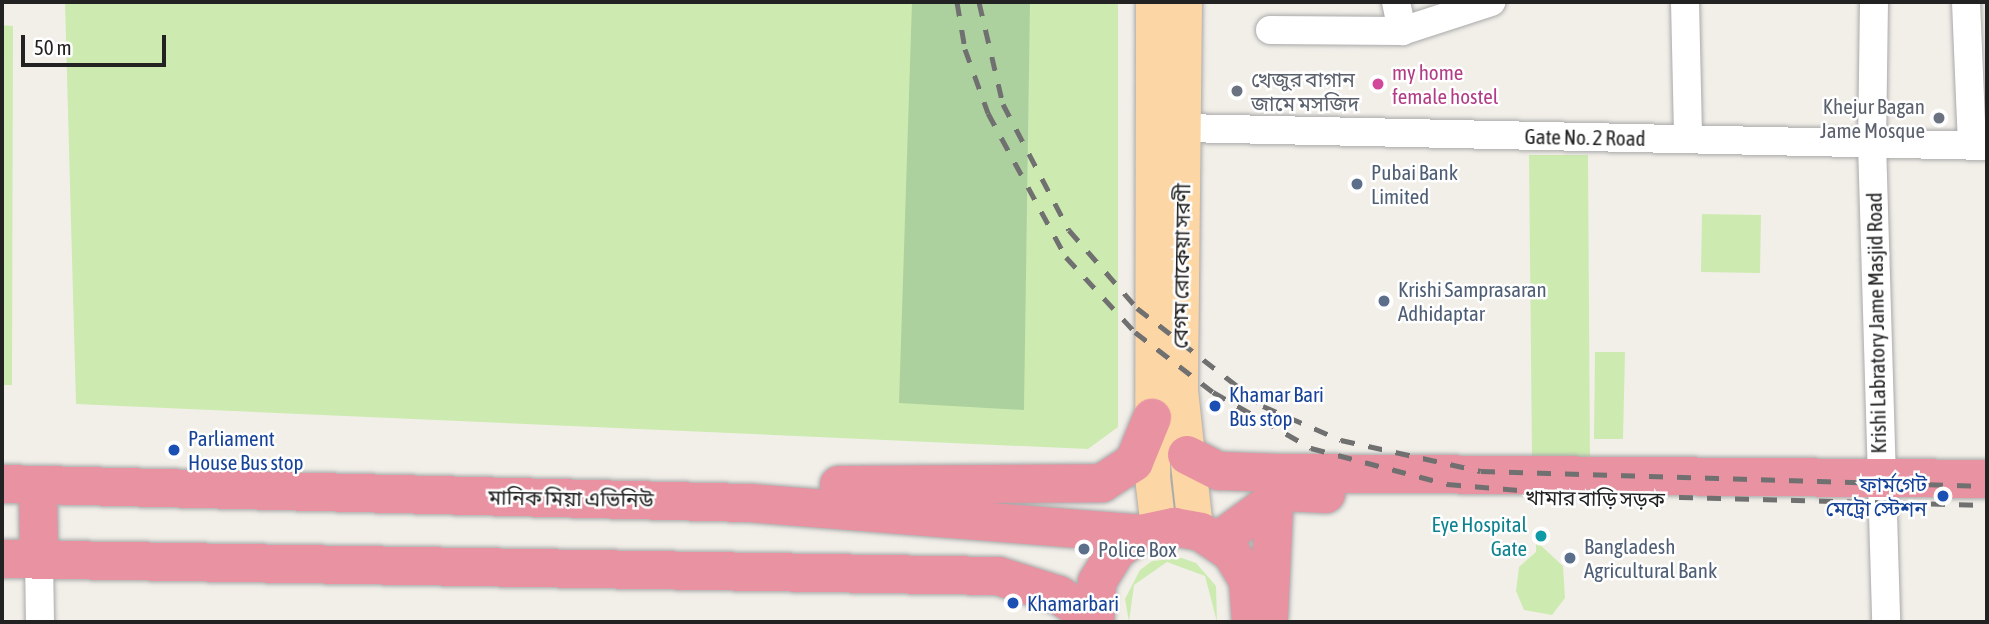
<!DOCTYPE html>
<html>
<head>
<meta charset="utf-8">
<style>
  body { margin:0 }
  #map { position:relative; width:1989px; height:624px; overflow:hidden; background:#f2efe9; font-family:"Asap Condensed","Noto Sans Bengali",sans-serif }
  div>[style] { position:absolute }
  .grass>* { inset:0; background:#cdebb0 }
  .forest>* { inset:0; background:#add19e }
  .roads { filter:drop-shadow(0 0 2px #a9a9a9) drop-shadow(0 0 2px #a9a9a9) }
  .minor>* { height:28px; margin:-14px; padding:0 14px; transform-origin:14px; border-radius:14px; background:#fff }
  .major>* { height:35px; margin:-17.5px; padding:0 17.5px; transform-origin:17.5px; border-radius:17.5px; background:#fcd6a4 }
  .highway>* { height:38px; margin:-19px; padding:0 19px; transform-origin:19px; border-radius:19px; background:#e892a2 }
  .rail>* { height:5px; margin-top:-2.5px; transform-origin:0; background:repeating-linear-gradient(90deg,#707070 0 14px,transparent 0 28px) }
  .dots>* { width:19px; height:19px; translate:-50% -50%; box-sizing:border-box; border:4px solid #fff; border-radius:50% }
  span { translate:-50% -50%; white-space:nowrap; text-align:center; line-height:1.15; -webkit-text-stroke:5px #fff; paint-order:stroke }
  .hotel-label { font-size:21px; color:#b23c85 }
  .left { translate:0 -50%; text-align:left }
  .worship-label { font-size:21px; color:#5b616d }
  .right { translate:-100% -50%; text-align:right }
  .street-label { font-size:21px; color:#222 }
  .service-label { font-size:21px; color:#4e5e75 }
  .transit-label { font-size:21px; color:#164399 }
  .culture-label { font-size:21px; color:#0d838f }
  .frame { position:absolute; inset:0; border:4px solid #222; pointer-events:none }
  .scale { position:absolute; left:21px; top:35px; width:145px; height:32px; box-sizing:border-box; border:4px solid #222; border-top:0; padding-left:9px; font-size:21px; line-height:24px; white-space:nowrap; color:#222; -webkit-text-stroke:5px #fff; paint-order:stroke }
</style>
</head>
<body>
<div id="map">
  <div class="grass">
    <div style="clip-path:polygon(65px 2px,1118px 2px,1118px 427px,1088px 449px,76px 404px)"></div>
    <div style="clip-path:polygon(2px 25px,13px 26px,12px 385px,2px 385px)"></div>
    <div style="clip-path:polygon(1529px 155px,1588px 155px,1590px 461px,1532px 461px)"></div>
    <div style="clip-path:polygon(1702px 214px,1761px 215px,1760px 273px,1701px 272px)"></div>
    <div style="clip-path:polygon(1595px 352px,1625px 352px,1623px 439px,1594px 439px)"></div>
    <div style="clip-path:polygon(1536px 541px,1563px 566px,1565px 598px,1552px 615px,1524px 610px,1516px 591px,1519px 567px,1536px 552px)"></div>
    <div style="clip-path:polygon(1182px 558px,1196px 563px,1216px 586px,1217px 622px,1205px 576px,1167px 562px,1134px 585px,1129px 622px,1125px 599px,1140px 570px,1152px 561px)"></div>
  </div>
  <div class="forest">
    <div style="clip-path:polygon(912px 2px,1030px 2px,1024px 410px,899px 403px)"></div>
  </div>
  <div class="roads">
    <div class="minor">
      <div style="left:1396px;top:2px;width:30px;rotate:78deg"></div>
      <div style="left:1685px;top:2px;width:137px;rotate:88.7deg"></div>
      <div style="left:1874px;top:2px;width:141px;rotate:90.8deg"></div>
      <div style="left:1872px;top:143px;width:479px;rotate:88.3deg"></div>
      <div style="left:1966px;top:2px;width:143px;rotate:87.6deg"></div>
      <div style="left:1270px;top:30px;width:132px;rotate:0.4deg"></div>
      <div style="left:1402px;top:31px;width:94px;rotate:-18deg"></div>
      <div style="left:1183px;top:128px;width:804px;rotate:1.28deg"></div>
      <div style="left:39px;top:559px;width:63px;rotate:89.1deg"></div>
    </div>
    <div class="major">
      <div style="left:1153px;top:2px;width:475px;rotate:90.1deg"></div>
      <div style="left:1152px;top:477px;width:51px;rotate:83.3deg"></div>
      <div style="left:1184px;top:2px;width:388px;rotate:90.6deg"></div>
      <div style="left:1180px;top:390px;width:140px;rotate:83.8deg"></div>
    </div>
    <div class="highway">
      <div style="left:1187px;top:455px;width:36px;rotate:27deg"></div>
      <div style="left:1219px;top:471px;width:59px;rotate:1.9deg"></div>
      <div style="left:1278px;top:473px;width:709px;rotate:0.48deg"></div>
      <div style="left:2px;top:484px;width:747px;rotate:1.46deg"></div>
      <div style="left:749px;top:503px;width:392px;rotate:4.5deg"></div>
      <div style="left:38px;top:485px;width:74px;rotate:89.2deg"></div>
      <div style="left:839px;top:485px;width:263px;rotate:-0.4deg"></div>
      <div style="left:1102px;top:483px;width:38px;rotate:-33deg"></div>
      <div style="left:1134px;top:462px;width:48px;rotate:-67.8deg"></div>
      <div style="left:1218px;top:541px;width:83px;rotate:-36.2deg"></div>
      <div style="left:1285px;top:492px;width:41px;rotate:2.8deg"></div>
      <div style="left:2px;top:559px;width:996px;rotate:0.98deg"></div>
      <div style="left:998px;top:576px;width:64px;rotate:17.3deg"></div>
      <div style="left:1059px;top:595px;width:44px;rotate:34.8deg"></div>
      <div style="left:1269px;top:616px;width:110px;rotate:-87.4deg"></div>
      <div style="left:1095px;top:622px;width:40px;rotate:-87.1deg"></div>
      <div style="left:1097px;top:582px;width:38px;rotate:-58deg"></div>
      <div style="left:1117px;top:550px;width:28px;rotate:-35deg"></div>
      <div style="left:1140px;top:534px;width:35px;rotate:-12deg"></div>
      <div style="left:1174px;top:527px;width:27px;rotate:10deg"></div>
      <div style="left:1201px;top:532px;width:36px;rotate:34deg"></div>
      <div style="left:1231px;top:552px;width:33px;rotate:59deg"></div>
      <div style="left:1248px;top:580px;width:42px;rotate:85.9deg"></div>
    </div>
  </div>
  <div class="rail">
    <div style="left:957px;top:2px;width:48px;rotate:80.3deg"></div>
    <div style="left:965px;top:49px;width:68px;rotate:70.2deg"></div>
    <div style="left:988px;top:113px;width:164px;rotate:61.6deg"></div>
    <div style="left:1066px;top:257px;width:102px;rotate:47.4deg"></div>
    <div style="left:1135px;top:332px;width:98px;rotate:37.6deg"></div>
    <div style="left:1213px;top:392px;width:113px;rotate:29.7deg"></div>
    <div style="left:1311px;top:448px;width:141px;rotate:14.8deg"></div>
    <div style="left:1447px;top:484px;width:120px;rotate:4.8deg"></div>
    <div style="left:1567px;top:494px;width:420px;rotate:1.5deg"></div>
    <div style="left:979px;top:2px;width:105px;rotate:76.8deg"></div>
    <div style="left:1003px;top:104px;width:142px;rotate:62.4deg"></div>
    <div style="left:1069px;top:230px;width:103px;rotate:48.9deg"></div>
    <div style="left:1137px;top:308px;width:160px;rotate:37.9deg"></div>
    <div style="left:1263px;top:406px;width:85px;rotate:23.6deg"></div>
    <div style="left:1341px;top:440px;width:143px;rotate:12.5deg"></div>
    <div style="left:1481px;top:471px;width:506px;rotate:1.7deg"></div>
  </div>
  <div class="dots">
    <div style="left:1378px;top:84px;background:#d1479c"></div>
    <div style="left:1237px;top:91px;background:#6b7280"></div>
    <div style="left:1939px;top:118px;background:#6b7280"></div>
    <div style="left:1357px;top:184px;background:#5c6f8a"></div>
    <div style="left:1384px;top:301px;background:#5c6f8a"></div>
    <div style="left:1215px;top:406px;background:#1a4fb4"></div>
    <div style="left:174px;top:450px;background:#1a4fb4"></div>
    <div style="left:1943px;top:496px;background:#1a4fb4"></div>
    <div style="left:1541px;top:536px;background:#0f9aa8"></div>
    <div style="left:1084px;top:549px;background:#5c6f8a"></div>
    <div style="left:1570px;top:558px;background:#5c6f8a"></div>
    <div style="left:1013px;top:603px;background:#1a4fb4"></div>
  </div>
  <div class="hotel-label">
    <span class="left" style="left:1392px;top:84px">my home<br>female hostel</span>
  </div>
  <div class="worship-label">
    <span class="left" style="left:1251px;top:91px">খেজুর বাগান<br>জামে মসজিদ</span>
    <span class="right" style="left:1925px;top:118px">Khejur Bagan<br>Jame Mosque</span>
  </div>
  <div class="street-label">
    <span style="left:1585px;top:137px;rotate:1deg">Gate No. 2 Road</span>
    <span style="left:1181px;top:266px;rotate:-89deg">বেগম রোকেয়া সরণী</span>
    <span style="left:1876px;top:323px;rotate:-91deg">Krishi Labratory Jame Masjid Road</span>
    <span style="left:571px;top:498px;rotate:1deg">মানিক মিয়া এভিনিউ</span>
    <span style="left:1595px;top:498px;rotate:1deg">খামার বাড়ি সড়ক</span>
  </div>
  <div class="service-label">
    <span class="left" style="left:1371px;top:184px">Pubai Bank<br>Limited</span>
    <span class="left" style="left:1398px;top:301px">Krishi Samprasaran<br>Adhidaptar</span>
    <span class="left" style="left:1584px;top:558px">Bangladesh<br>Agricultural Bank</span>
    <span class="left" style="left:1098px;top:549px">Police Box</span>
  </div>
  <div class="transit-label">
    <span class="left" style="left:1229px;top:406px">Khamar Bari<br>Bus stop</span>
    <span class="left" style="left:188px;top:450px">Parliament<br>House Bus stop</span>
    <span class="right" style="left:1927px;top:496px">ফার্মগেট<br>মেট্রো স্টেশন</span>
    <span class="left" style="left:1027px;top:603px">Khamarbari</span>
  </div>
  <div class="culture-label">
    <span class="right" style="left:1527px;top:536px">Eye Hospital<br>Gate</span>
  </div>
  <div class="frame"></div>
  <div class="scale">50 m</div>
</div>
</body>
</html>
